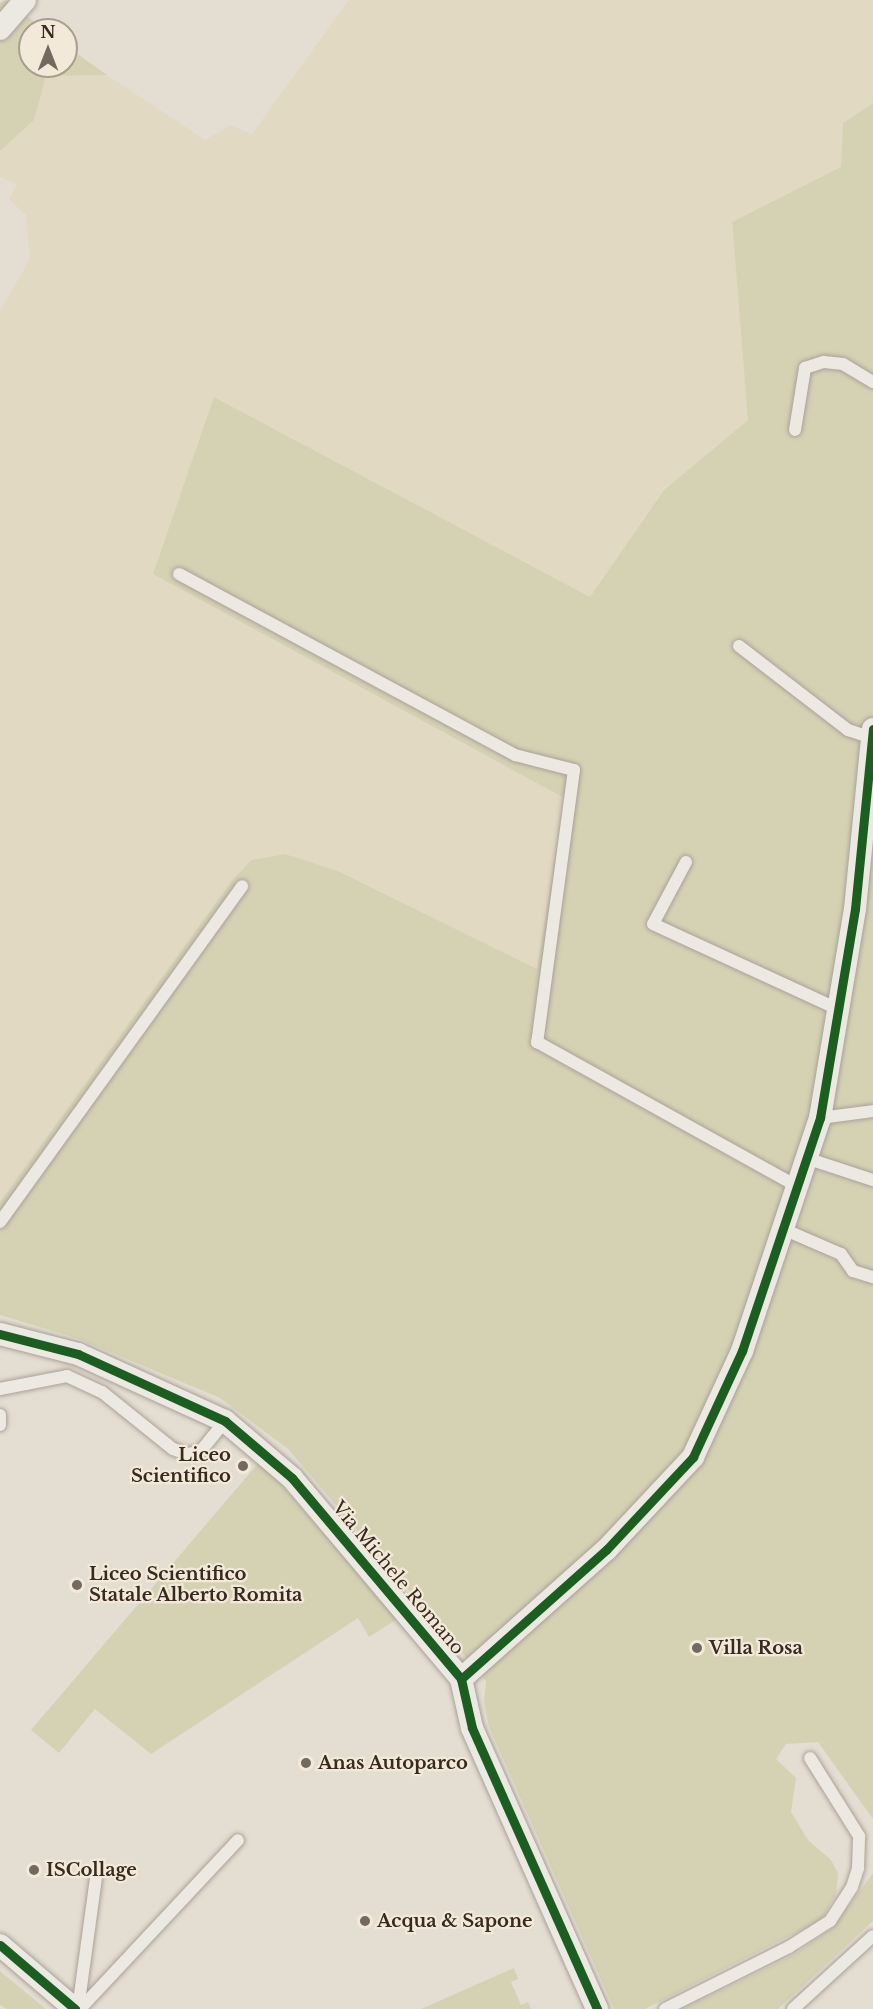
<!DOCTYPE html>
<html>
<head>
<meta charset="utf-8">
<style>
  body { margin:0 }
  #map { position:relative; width:873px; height:2009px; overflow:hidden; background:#e4ddd1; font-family:"Libre Baskerville",serif }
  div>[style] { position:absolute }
  .farmland>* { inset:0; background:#e2d9c3 }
  .green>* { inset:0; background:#d5d2b4 }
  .roads { filter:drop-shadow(0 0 2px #aaa299) drop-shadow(0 0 2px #aaa299) }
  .service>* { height:12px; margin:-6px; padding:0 6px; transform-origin:6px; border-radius:6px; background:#ece8e2 }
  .minor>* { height:22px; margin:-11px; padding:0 11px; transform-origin:11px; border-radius:11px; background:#ece8e2 }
  .cycleway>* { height:9px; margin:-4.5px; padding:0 4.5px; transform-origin:4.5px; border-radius:4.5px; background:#1b5e20 }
  .dots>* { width:16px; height:16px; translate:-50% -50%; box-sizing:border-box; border:3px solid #f3e9d8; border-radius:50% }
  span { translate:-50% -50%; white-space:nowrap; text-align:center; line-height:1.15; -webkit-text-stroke:4.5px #f3e9d8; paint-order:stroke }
  .poi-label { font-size:18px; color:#382a21; font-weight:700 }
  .right { translate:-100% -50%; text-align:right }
  .left { translate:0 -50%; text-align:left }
  .street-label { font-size:18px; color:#382a21 }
  .north { position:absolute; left:18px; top:18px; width:60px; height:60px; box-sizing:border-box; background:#f3e9d8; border:2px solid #a89d8f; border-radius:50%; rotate:0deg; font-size:16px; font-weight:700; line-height:24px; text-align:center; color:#382a21 }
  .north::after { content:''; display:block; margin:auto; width:21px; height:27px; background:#74695f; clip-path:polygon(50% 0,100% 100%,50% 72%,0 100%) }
</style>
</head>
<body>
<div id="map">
  <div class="farmland">
    <div style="clip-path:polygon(349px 0,873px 0,873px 103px,843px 123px,841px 167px,732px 222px,748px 420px,664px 490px,590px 598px,215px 397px,153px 574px,564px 798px,537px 969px,338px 871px,285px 854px,251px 860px,231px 882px,0 1202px,0 311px,30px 259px,26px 215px,9px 199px,17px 184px,0 177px,0 151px,34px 120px,46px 76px,107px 75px,205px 140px,231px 125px,252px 134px)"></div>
  </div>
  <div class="green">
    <div style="clip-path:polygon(6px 0,45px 30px,30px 30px,30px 66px,66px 66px,66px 46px,107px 75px,46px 76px,34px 120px,0 151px,0 3px)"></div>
    <div style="clip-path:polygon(873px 103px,873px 1819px,818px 1742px,786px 1744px,776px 1759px,796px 1778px,791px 1812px,808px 1840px,831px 1860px,838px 1873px,836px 1894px,821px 1920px,645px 2009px,614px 2009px,489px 1727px,484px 1701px,486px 1681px,288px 1449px,220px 1398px,79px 1339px,0 1315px,0 1202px,231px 882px,251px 860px,285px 854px,338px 871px,537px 969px,564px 798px,153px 574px,214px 397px,590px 597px,664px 490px,748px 420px,732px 222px,841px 167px,843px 123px)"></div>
    <div style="clip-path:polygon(260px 1461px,399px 1618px,369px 1637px,358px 1618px,151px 1754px,95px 1709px,59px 1753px,31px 1730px)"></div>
    <div style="clip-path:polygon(873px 1873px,873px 1921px,778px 2009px,683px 2009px,793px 1955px,833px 1928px)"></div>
    <div style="clip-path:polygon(514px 1968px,518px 1979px,511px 1982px,521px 2005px,528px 2002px,531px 2009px,421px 2009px)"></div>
    <div style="clip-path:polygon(0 1971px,46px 2009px,7px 2009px,0 2005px)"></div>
  </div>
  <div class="roads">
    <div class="service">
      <div style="left:795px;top:430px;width:63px;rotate:-80.8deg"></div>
      <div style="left:805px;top:368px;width:20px;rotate:-18deg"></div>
      <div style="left:824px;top:362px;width:19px;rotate:6deg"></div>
      <div style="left:843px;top:364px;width:35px;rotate:31deg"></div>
      <div style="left:179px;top:574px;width:382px;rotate:28.3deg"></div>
      <div style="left:515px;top:755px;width:61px;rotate:14.3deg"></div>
      <div style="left:574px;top:770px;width:275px;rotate:97.7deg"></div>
      <div style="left:537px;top:1042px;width:297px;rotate:29deg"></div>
      <div style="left:739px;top:646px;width:138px;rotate:37.6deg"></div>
      <div style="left:848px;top:730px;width:25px;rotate:18deg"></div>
      <div style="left:686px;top:862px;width:70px;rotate:118deg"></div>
      <div style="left:653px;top:924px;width:204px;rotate:24.7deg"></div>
      <div style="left:820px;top:1118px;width:53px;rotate:-7.5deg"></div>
      <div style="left:806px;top:1158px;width:71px;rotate:18.2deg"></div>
      <div style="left:0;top:1222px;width:414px;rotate:-54.2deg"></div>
      <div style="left:783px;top:1229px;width:63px;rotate:23.3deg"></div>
      <div style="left:841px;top:1254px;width:21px;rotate:55deg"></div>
      <div style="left:853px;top:1271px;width:21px;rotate:17deg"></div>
      <div style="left:0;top:1389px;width:68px;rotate:-11deg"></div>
      <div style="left:67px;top:1376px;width:38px;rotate:25deg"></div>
      <div style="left:102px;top:1392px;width:91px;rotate:38.8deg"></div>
      <div style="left:173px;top:1449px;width:15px;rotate:20deg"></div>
      <div style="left:187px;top:1454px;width:13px;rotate:-9deg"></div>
      <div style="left:200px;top:1452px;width:40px;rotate:-51deg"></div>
      <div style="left:0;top:1415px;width:10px;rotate:90deg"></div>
      <div style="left:78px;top:2009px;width:133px;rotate:-82.2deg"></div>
      <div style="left:80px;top:2009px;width:231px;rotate:-46.9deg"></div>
      <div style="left:665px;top:2009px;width:139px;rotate:-26.6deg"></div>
      <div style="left:789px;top:1947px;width:49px;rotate:-32.4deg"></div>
      <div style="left:830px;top:1921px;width:40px;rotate:-57.1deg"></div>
      <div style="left:852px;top:1887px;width:20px;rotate:-72deg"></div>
      <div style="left:858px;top:1868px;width:32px;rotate:-88deg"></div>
      <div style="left:859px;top:1836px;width:92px;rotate:-122.1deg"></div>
      <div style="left:793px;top:2009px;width:108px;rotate:-42.4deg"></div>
    </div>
    <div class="minor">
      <div style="left:0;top:29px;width:38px;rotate:-49deg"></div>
      <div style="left:0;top:1334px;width:81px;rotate:14.4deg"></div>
      <div style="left:78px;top:1354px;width:162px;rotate:24.5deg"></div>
      <div style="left:225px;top:1421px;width:88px;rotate:40.4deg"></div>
      <div style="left:292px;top:1478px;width:263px;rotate:49.9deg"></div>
      <div style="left:461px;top:1679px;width:50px;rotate:77.3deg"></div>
      <div style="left:472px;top:1728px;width:308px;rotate:66deg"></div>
      <div style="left:461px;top:1679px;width:195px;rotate:-41.7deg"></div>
      <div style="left:607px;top:1549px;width:126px;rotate:-46.9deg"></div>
      <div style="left:693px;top:1457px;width:117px;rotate:-65.2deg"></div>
      <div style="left:742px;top:1351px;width:246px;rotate:-71.5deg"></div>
      <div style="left:820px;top:1118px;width:212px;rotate:-80.5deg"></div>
      <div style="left:855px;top:909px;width:181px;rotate:-84.3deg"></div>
      <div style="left:0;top:1945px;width:99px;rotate:40.5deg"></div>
    </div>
  </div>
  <div class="cycleway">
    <div style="left:0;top:1334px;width:81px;rotate:14.4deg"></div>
    <div style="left:78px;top:1354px;width:162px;rotate:24.5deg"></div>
    <div style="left:225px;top:1421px;width:88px;rotate:40.4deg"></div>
    <div style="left:292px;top:1478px;width:263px;rotate:49.9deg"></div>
    <div style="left:461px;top:1679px;width:50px;rotate:77.3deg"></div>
    <div style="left:472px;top:1728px;width:308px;rotate:66deg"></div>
    <div style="left:461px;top:1679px;width:195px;rotate:-41.7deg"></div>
    <div style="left:607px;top:1549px;width:126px;rotate:-46.9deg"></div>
    <div style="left:693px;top:1457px;width:117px;rotate:-65.2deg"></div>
    <div style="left:742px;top:1351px;width:246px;rotate:-71.5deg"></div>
    <div style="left:820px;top:1118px;width:212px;rotate:-80.5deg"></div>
    <div style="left:855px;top:909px;width:181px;rotate:-84.3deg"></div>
    <div style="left:0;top:1945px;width:99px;rotate:40.5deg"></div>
  </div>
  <div class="dots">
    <div style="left:243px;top:1466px;background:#74695f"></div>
    <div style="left:77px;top:1585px;background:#74695f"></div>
    <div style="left:697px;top:1648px;background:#74695f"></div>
    <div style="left:306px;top:1763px;background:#74695f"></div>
    <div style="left:34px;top:1870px;background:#74695f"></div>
    <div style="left:365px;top:1921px;background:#74695f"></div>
  </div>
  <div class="poi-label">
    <span class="right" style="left:231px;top:1466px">Liceo<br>Scientifico</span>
    <span class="left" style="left:89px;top:1585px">Liceo Scientifico<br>Statale Alberto Romita</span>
    <span class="left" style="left:709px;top:1648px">Villa Rosa</span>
    <span class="left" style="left:318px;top:1763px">Anas Autoparco</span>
    <span class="left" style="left:46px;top:1870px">ISCollage</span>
    <span class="left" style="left:377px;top:1921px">Acqua &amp; Sapone</span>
  </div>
  <div class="street-label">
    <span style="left:398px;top:1578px;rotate:50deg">Via Michele Romano</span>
  </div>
  <div class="north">N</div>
</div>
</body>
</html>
